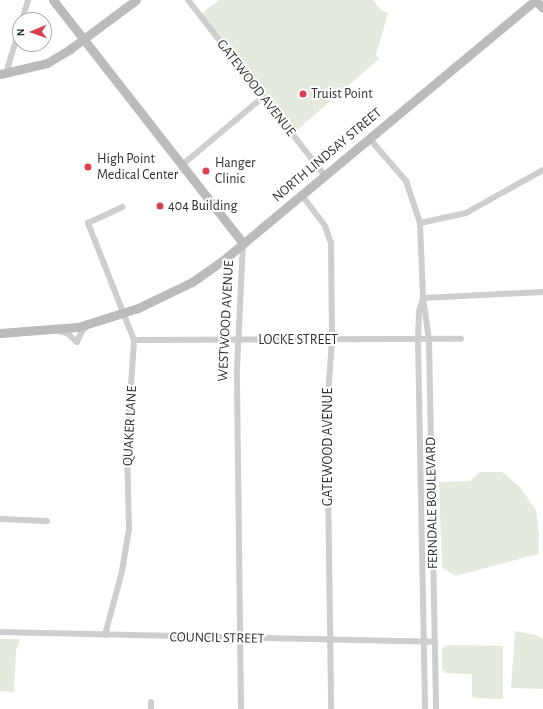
<!DOCTYPE html>
<html>
<head>
<meta charset="utf-8">
<style>
  body { margin:0 }
  #map { position:relative; width:543px; height:709px; overflow:hidden; background:#fff; font-family:"Alegreya Sans",sans-serif }
  div>[style] { position:absolute }
  .green>* { inset:0; background:#e4eadd }
  .street>* { height:6px; margin:-3px; padding:0 3px; transform-origin:3px; border-radius:3px; background:#cecece }
  .secondary>* { height:9px; margin:-4.5px; padding:0 4.5px; transform-origin:4.5px; border-radius:4.5px; background:#bbb }
  .dots>* { width:11px; height:11px; translate:-50% -50%; box-sizing:border-box; border:2px solid #fff; border-radius:50% }
  span { translate:-50% -50%; white-space:nowrap; text-align:center; line-height:1.15; -webkit-text-stroke:4px #fff; paint-order:stroke }
  .street-label { font-size:14px; color:#313131 }
  .poi-label { font-size:14px; color:#313131 }
  .left { translate:0 -50%; text-align:left }
  .north { position:absolute; left:12px; top:12px; width:40px; height:40px; box-sizing:border-box; background:#fff; border:1px solid #adadad; border-radius:50%; rotate:268deg; font-size:11px; font-weight:700; line-height:16px; text-align:center; color:#313131 }
  .north::after { content:''; display:block; margin:auto; width:14px; height:18px; background:#da4050; clip-path:polygon(50% 0,100% 100%,50% 72%,0 100%) }
</style>
</head>
<body>
<div id="map">
  <div class="green">
    <div style="clip-path:polygon(219px 0,373px 0,382px 11px,388px 13px,376px 55px,379px 59px,296px 131px,201px 14px)"></div>
    <div style="clip-path:polygon(480px 472px,502px 472px,520px 487px,536px 510px,539px 535px,538px 554px,456px 576px,442px 568px,439px 482px,470px 481px)"></div>
    <div style="clip-path:polygon(515px 631px,536px 635px,543px 639px,543px 689px,511px 688px)"></div>
    <div style="clip-path:polygon(0 639px,20px 639px,16px 651px,14px 692px,0 691px)"></div>
    <div style="clip-path:polygon(446px 645px,503px 646px,503px 699px,475px 698px,472px 696px,472px 674px,446px 673px,442px 670px,442px 648px)"></div>
  </div>
  <div class="street">
    <div style="left:188px;top:0;width:222px;rotate:52.1deg"></div>
    <div style="left:22px;top:20px;width:21px;rotate:-73deg"></div>
    <div style="left:6px;top:73px;width:48px;rotate:-73.1deg"></div>
    <div style="left:369px;top:138px;width:57px;rotate:49.3deg"></div>
    <div style="left:406px;top:181px;width:44px;rotate:71.6deg"></div>
    <div style="left:420px;top:223px;width:75px;rotate:87.7deg"></div>
    <div style="left:423px;top:298px;width:42px;rotate:81.9deg"></div>
    <div style="left:429px;top:340px;width:369px;rotate:88.9deg"></div>
    <div style="left:182px;top:165px;width:106px;rotate:-40deg"></div>
    <div style="left:301px;top:194px;width:40px;rotate:53deg"></div>
    <div style="left:325px;top:226px;width:18px;rotate:71deg"></div>
    <div style="left:331px;top:243px;width:97px;rotate:89.4deg"></div>
    <div style="left:332px;top:340px;width:70px;rotate:94.1deg"></div>
    <div style="left:327px;top:410px;width:299px;rotate:89.2deg"></div>
    <div style="left:420px;top:223px;width:47px;rotate:-12.3deg"></div>
    <div style="left:466px;top:213px;width:88px;rotate:-29.2deg"></div>
    <div style="left:423px;top:298px;width:15px;rotate:106deg"></div>
    <div style="left:419px;top:312px;width:28px;rotate:92deg"></div>
    <div style="left:418px;top:340px;width:369px;rotate:88.9deg"></div>
    <div style="left:423px;top:298px;width:120px;rotate:-2.9deg"></div>
    <div style="left:58px;top:331px;width:9px;rotate:13deg"></div>
    <div style="left:67px;top:333px;width:13px;rotate:42deg"></div>
    <div style="left:77px;top:342px;width:12px;rotate:-66deg"></div>
    <div style="left:82px;top:331px;width:8px;rotate:-45deg"></div>
    <div style="left:134px;top:340px;width:327px;rotate:-0.2deg"></div>
    <div style="left:0;top:519px;width:47px;rotate:2.4deg"></div>
    <div style="left:0;top:632px;width:434px;rotate:1.3deg"></div>
    <div style="left:105px;top:635px;width:66px;rotate:-75.1deg"></div>
    <div style="left:122px;top:571px;width:43px;rotate:-80.5deg"></div>
    <div style="left:129px;top:529px;width:83px;rotate:-91.4deg"></div>
    <div style="left:127px;top:446px;width:106px;rotate:-86.2deg"></div>
    <div style="left:134px;top:340px;width:126px;rotate:-111.5deg"></div>
    <div style="left:88px;top:223px;width:38px;rotate:-25deg"></div>
    <div style="left:151px;top:709px;width:7px;rotate:-90deg"></div>
    <div style="left:241px;top:709px;width:340px;rotate:-90.7deg"></div>
    <div style="left:237px;top:369px;width:126px;rotate:-87.3deg"></div>
  </div>
  <div class="secondary">
    <div style="left:53px;top:0;width:308px;rotate:52deg"></div>
    <div style="left:535px;top:0;width:11px;rotate:45deg"></div>
    <div style="left:0;top:74px;width:48px;rotate:-13.2deg"></div>
    <div style="left:47px;top:63px;width:27px;rotate:-31deg"></div>
    <div style="left:70px;top:49px;width:82px;rotate:-36.6deg"></div>
    <div style="left:0;top:333px;width:78px;rotate:-4.4deg"></div>
    <div style="left:78px;top:327px;width:63px;rotate:-17.6deg"></div>
    <div style="left:138px;top:308px;width:60px;rotate:-25.7deg"></div>
    <div style="left:192px;top:282px;width:35px;rotate:-35deg"></div>
    <div style="left:221px;top:262px;width:410px;rotate:-39.8deg"></div>
  </div>
  <div class="dots">
    <div style="left:303px;top:94px;background:#da4050"></div>
    <div style="left:88px;top:167px;background:#da4050"></div>
    <div style="left:206px;top:171px;background:#da4050"></div>
    <div style="left:160px;top:206px;background:#da4050"></div>
  </div>
  <div class="street-label">
    <span style="left:256px;top:88px;rotate:52deg">GATEWOOD AVENUE</span>
    <span style="left:327px;top:155px;rotate:-40deg">NORTH LINDSAY STREET</span>
    <span style="left:226px;top:321px;rotate:-87deg">WESTWOOD AVENUE</span>
    <span style="left:298px;top:340px">LOCKE STREET</span>
    <span style="left:130px;top:426px;rotate:-87deg">QUAKER LANE</span>
    <span style="left:328px;top:447px;rotate:-90deg">GATEWOOD AVENUE</span>
    <span style="left:432px;top:503px;rotate:-91deg">FERNDALE BOULEVARD</span>
    <span style="left:217px;top:638px;rotate:1deg">COUNCIL STREET</span>
  </div>
  <div class="poi-label">
    <span class="left" style="left:311px;top:94px">Truist Point</span>
    <span class="left" style="left:97px;top:167px">High Point<br>Medical Center</span>
    <span class="left" style="left:215px;top:171px">Hanger<br>Clinic</span>
    <span class="left" style="left:168px;top:206px">404 Building</span>
  </div>
  <div class="north">N</div>
</div>
</body>
</html>
